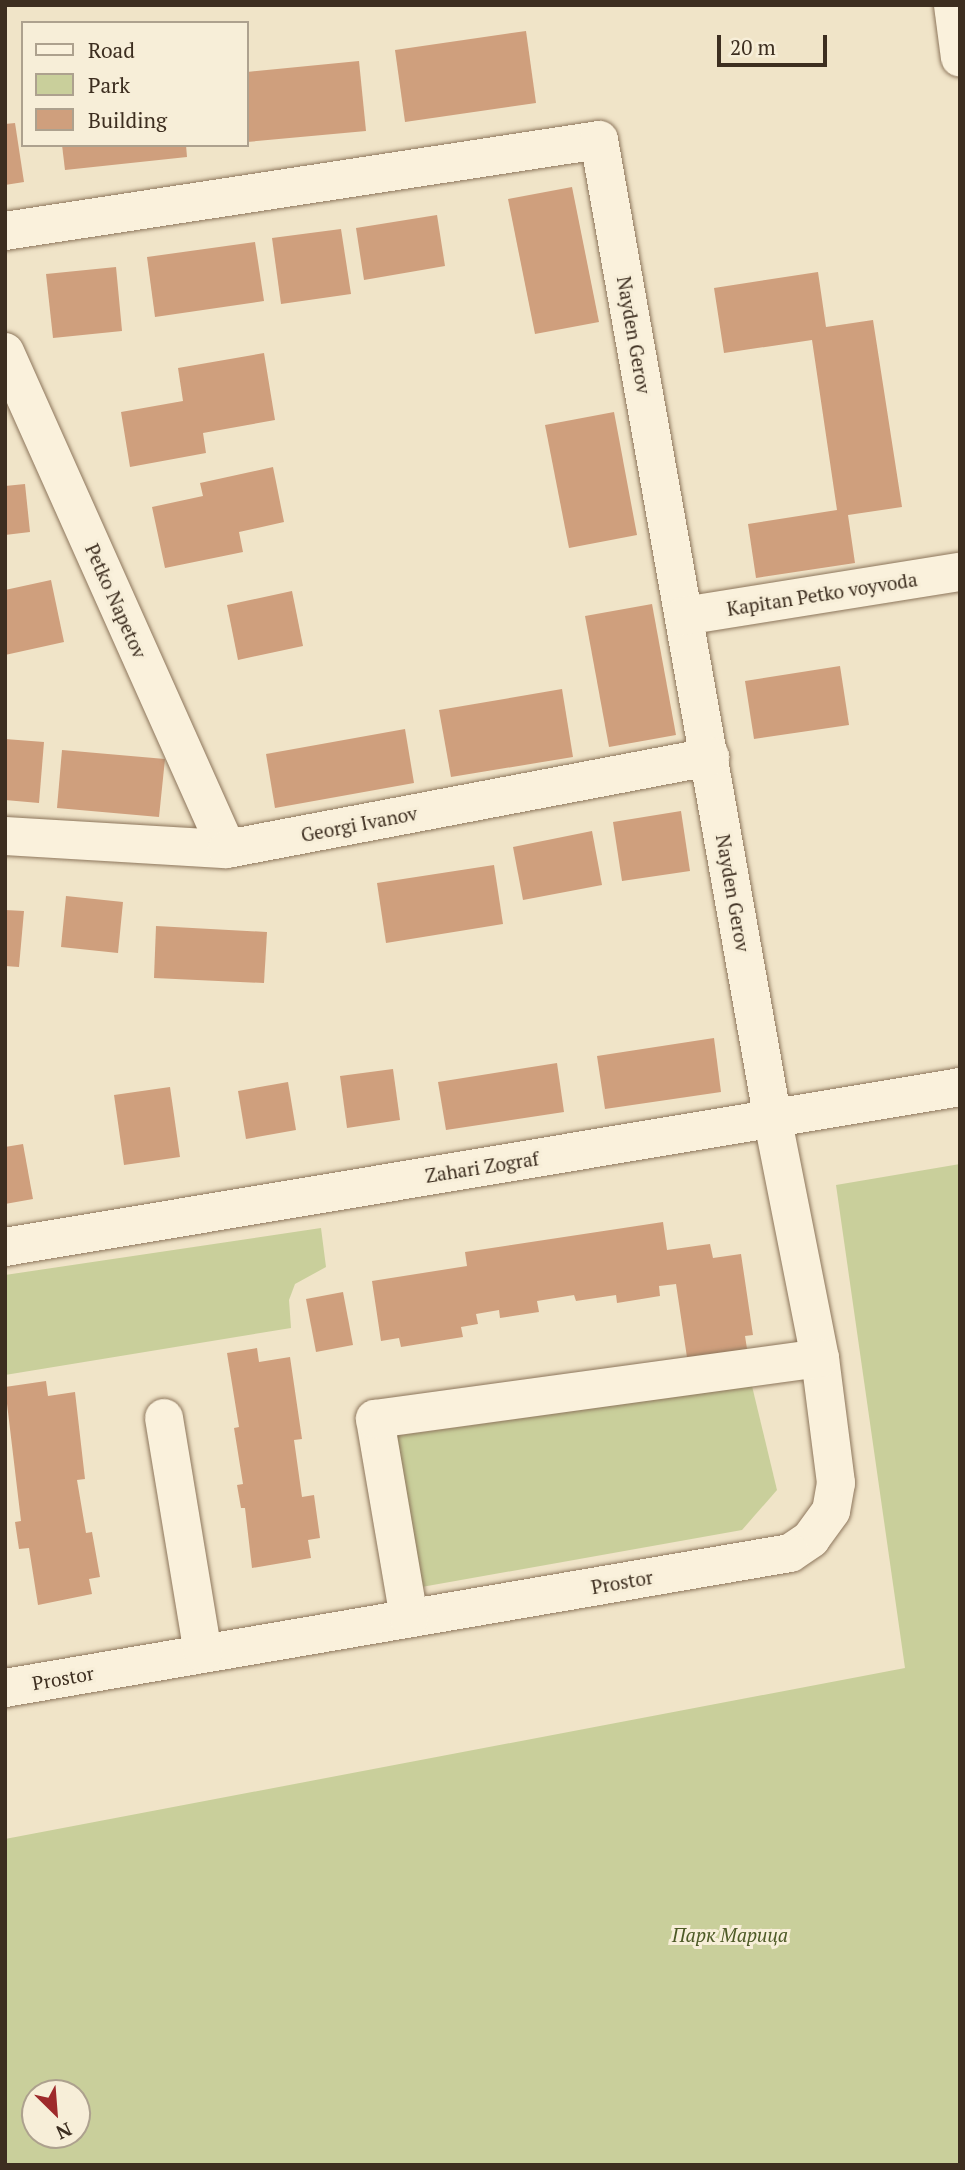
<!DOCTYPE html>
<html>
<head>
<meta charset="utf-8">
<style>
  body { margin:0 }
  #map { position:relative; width:965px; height:2170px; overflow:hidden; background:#f0e4c8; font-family:"PT Serif",serif }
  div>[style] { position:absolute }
  .green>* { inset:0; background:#c9cf9b }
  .building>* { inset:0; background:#cf9f7d }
  .roads { filter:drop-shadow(0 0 2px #8d765c) drop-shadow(0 0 2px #8d765c) }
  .minor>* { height:38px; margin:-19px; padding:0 19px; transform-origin:19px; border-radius:19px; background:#faf1dc }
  span { translate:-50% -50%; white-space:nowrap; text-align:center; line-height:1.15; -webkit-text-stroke:6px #f7eed8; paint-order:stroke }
  .street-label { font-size:19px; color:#3d2e20 }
  .park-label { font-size:19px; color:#4d5a26; font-style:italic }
  .frame { position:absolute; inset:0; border:7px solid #3d2e20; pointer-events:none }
  .legend { position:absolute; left:21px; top:21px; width:228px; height:126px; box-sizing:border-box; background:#f7eed8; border:2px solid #ada18e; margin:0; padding:9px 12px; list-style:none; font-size:21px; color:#3d2e20 }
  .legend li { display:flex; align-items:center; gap:14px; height:35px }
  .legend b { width:35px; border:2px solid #ada18e }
  .north { position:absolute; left:21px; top:2079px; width:70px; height:70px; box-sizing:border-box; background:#f7eed8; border:2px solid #ada18e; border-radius:50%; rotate:155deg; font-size:19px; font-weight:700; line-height:28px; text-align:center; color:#3d2e20 }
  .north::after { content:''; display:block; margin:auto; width:24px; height:32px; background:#9e2a2b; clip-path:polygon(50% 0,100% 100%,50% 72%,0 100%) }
  .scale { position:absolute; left:717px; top:35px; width:110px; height:32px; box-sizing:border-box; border:4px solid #3d2e20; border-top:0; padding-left:9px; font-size:21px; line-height:24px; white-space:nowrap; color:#3d2e20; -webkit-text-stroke:5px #f7eed8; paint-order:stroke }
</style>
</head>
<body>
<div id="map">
  <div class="green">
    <div style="clip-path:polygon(evenodd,960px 1164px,960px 2165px,5px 2165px,5px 1839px,905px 1668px,836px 1185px,960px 1164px,35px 2093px,77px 2093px,77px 2135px,35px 2135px,35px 2093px)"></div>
    <div style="clip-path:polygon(321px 1228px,326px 1267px,295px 1284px,289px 1300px,291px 1328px,5px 1375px,5px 1275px)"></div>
    <div style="clip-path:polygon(752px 1386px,777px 1490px,742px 1530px,416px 1588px,395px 1436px)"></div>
  </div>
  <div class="building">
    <div style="clip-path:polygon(526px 31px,536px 103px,405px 122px,395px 50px)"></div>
    <div style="clip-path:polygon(359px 61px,366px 131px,247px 142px,247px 72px)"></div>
    <div style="clip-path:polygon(15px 123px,24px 182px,5px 185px,5px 124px)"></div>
    <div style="clip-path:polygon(62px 145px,186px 145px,187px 157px,65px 170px)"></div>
    <div style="clip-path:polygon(572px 187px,599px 322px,535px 334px,508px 199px)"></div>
    <div style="clip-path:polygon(437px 215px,445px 266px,364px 280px,356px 228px)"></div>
    <div style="clip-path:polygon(341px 229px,351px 294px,281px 304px,272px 238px)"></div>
    <div style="clip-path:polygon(255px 242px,264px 301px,155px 317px,147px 257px)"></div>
    <div style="clip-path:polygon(116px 267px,122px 331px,53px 338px,46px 274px)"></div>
    <div style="clip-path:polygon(818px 272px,826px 327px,873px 320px,902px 507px,848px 515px,855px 563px,756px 578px,748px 524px,837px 510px,812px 340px,724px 353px,714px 288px)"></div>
    <div style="clip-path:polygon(264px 353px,275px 420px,203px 433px,206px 453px,130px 467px,121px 412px,183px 401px,178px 368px)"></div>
    <div style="clip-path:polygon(614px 412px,637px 535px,569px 548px,545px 425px)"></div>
    <div style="clip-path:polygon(273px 467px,284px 522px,239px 532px,243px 552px,165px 568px,152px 507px,203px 496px,200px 483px)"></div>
    <div style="clip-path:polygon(25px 484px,30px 532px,5px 535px,5px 486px)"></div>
    <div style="clip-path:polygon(51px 580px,64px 642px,5px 655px,5px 590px)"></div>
    <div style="clip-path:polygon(292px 591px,303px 646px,238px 660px,227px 605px)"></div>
    <div style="clip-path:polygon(652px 604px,676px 735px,609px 747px,585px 616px)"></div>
    <div style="clip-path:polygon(840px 666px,849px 725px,754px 739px,745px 681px)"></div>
    <div style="clip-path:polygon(562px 689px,573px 757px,451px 777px,439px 710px)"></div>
    <div style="clip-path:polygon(405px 729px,414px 783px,275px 808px,266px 754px)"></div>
    <div style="clip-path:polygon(5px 739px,44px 742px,39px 803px,5px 800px)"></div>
    <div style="clip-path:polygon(62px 750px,165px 759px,159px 817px,57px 808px)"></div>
    <div style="clip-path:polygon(681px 811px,690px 871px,622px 881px,613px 822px)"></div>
    <div style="clip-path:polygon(592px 831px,602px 885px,523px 900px,513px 847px)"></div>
    <div style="clip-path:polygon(494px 865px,503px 924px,386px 943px,377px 883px)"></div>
    <div style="clip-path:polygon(66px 896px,123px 902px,118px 953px,61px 947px)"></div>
    <div style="clip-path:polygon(5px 910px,24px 911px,19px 967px,5px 966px)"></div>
    <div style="clip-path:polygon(156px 926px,267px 932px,264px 983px,154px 978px)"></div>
    <div style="clip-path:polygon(714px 1038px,721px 1092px,605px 1109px,597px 1056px)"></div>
    <div style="clip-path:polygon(557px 1063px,564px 1112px,446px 1130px,438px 1082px)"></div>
    <div style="clip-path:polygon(393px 1069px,400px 1120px,347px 1128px,340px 1076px)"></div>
    <div style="clip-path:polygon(288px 1082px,296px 1130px,246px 1139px,238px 1091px)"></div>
    <div style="clip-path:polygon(170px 1087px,180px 1157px,124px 1165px,114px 1095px)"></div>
    <div style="clip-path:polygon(23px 1144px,33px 1199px,5px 1204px,5px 1147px)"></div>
    <div style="clip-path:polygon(663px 1222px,667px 1250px,710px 1244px,713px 1258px,741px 1254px,753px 1335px,745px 1336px,748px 1355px,688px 1364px,676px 1284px,659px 1286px,660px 1296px,617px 1303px,616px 1295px,576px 1301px,574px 1295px,537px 1301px,539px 1312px,500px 1318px,499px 1310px,476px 1314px,478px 1324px,461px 1327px,463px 1337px,401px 1347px,399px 1338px,381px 1341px,372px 1281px,467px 1266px,465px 1252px)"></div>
    <div style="clip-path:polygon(343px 1292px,353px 1345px,316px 1352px,306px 1299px)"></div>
    <div style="clip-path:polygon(257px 1348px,259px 1362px,290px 1357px,302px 1439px,294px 1440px,302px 1497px,314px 1495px,320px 1538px,308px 1540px,311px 1558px,252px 1568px,245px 1508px,241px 1508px,237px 1485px,243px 1484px,234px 1428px,239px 1427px,227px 1353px)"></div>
    <div style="clip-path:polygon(46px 1381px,48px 1396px,75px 1392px,85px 1479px,77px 1480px,86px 1533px,92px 1532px,100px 1577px,89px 1579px,92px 1594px,38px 1605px,29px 1548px,19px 1549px,15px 1522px,21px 1521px,5px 1387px)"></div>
  </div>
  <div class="roads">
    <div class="minor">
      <div style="left:953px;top:5px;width:53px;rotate:82.5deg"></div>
      <div style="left:5px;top:231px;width:601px;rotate:-8.71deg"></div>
      <div style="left:599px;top:140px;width:996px;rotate:79.94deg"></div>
      <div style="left:773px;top:1121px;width:242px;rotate:78.8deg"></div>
      <div style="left:820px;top:1358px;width:126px;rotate:82.7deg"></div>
      <div style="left:836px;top:1483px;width:28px;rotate:100deg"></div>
      <div style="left:831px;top:1511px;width:34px;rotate:126deg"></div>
      <div style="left:811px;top:1539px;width:25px;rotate:146deg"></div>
      <div style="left:790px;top:1553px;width:797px;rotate:170.24deg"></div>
      <div style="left:5px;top:352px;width:544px;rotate:65.93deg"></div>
      <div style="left:684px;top:616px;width:279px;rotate:-9.1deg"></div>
      <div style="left:5px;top:836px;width:222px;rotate:3.4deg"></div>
      <div style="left:227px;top:849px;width:492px;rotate:-10.8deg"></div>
      <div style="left:5px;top:1247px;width:968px;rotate:-9.51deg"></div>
      <div style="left:164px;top:1418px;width:238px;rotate:80.6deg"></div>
      <div style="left:409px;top:1618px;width:202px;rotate:-99.7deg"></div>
      <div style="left:375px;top:1419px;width:449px;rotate:-7.8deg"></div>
    </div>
  </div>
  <div class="street-label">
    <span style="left:634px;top:335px;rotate:80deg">Nayden Gerov</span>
    <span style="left:822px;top:594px;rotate:-9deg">Kapitan Petko voyvoda</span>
    <span style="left:116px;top:601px;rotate:66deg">Petko Napetov</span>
    <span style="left:359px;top:824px;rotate:-11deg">Georgi Ivanov</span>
    <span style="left:733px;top:893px;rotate:80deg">Nayden Gerov</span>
    <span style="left:482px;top:1167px;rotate:-9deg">Zahari Zograf</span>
    <span style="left:622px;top:1582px;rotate:-10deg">Prostor</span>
    <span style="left:63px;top:1678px;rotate:-10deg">Prostor</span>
  </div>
  <div class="park-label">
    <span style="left:730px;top:1935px">Парк Марица</span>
  </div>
  <div class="frame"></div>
  <ul class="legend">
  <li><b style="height:9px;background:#faf1dc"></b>Road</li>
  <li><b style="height:19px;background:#c9cf9b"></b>Park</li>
  <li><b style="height:19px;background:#cf9f7d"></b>Building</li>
  </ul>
  <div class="north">N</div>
  <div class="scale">20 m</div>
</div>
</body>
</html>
